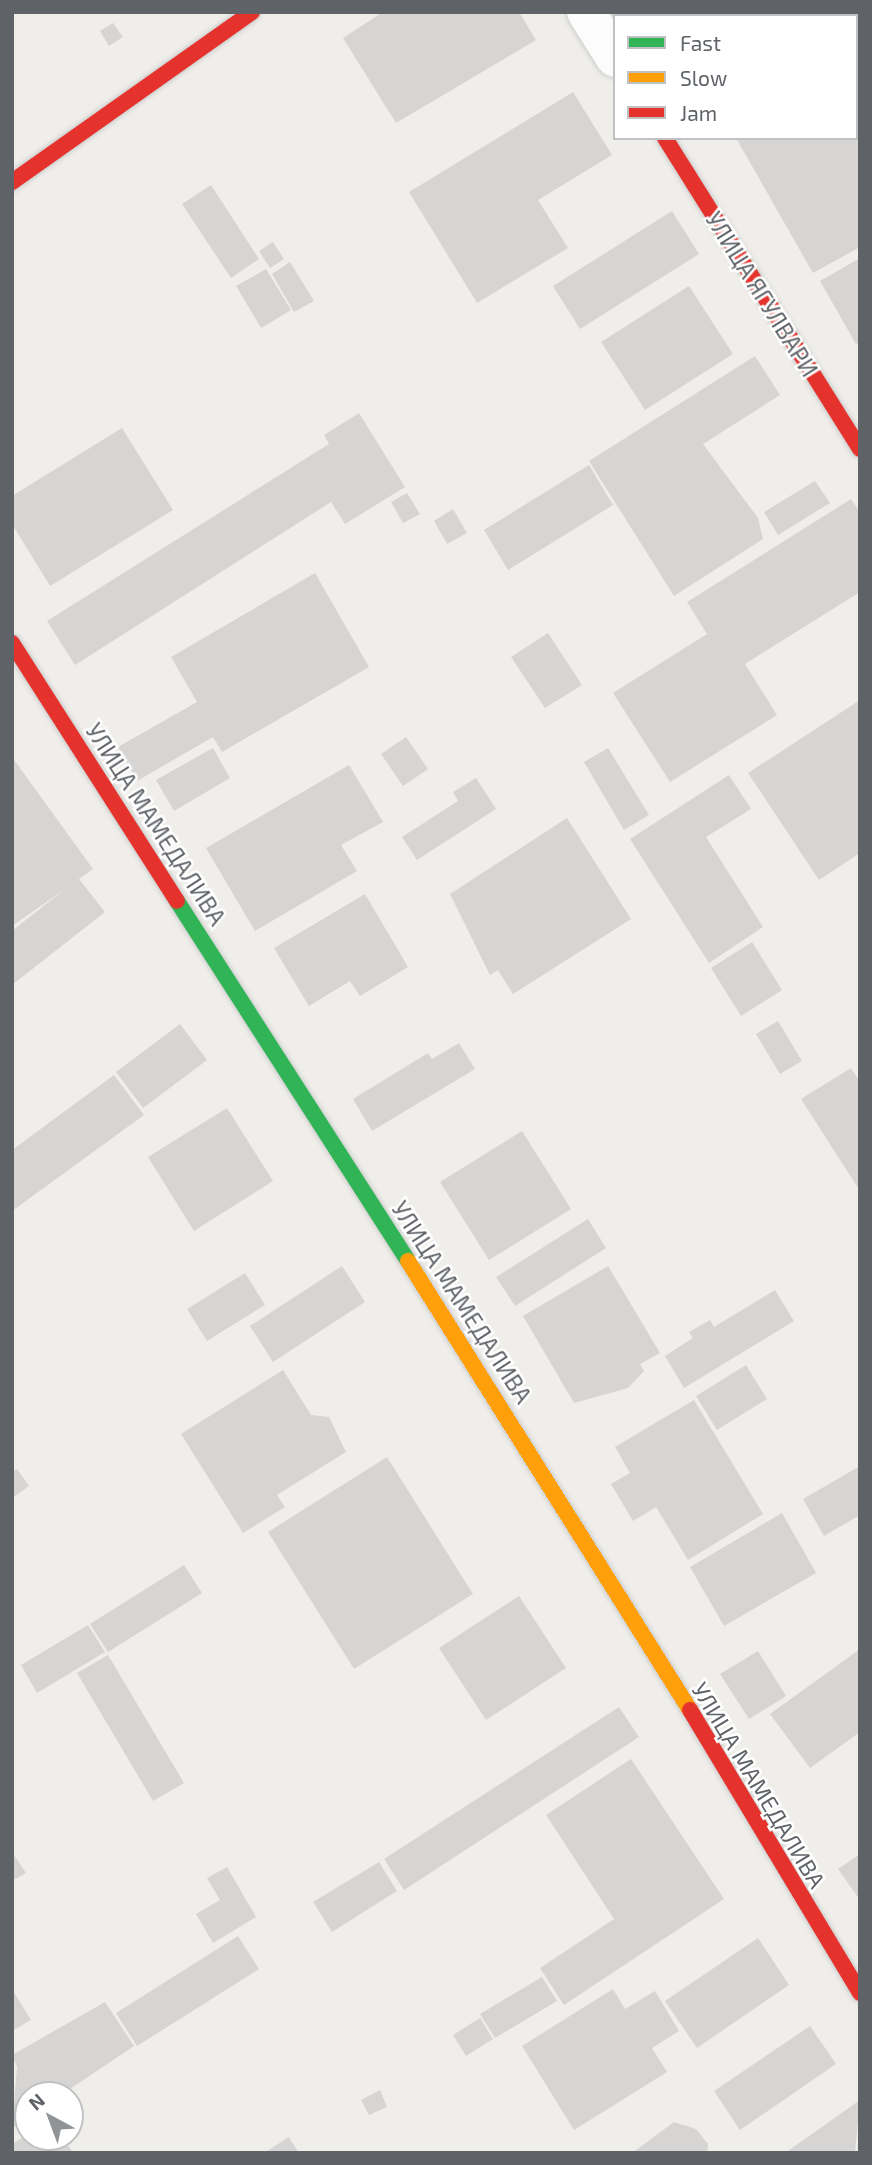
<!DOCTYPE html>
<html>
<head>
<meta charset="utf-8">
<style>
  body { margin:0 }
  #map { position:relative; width:872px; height:2165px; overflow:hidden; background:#efeeea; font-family:"Exo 2",sans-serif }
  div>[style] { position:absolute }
  .building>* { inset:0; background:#d6d5d3 }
  .roads { filter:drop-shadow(0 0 2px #cbcccc) drop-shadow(0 0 2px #cbcccc) }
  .street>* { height:38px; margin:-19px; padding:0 19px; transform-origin:19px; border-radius:19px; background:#fdfcfc }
  .fast>* { height:16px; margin:-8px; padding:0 8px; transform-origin:8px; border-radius:8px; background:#30b455 }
  .slow>* { height:16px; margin:-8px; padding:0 8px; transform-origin:8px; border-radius:8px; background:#ff9f0a }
  .jam>* { height:16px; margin:-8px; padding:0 8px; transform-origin:8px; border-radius:8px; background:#e5322d }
  span { translate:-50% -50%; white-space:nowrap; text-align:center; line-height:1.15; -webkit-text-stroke:5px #fff; paint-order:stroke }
  .street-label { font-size:23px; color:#5f6368 }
  .frame { position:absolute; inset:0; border:14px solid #5f6368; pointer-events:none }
  .legend { position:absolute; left:613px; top:14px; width:245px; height:126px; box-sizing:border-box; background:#fff; border:2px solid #bfc1c3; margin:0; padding:9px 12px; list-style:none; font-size:21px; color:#5f6368 }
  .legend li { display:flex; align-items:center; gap:14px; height:35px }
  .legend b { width:35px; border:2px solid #bfc1c3 }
  .north { position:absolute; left:14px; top:2081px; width:70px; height:70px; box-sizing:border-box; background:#fff; border:2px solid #bfc1c3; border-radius:50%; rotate:319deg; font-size:19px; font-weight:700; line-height:28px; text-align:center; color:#5f6368 }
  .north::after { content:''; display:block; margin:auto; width:24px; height:32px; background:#919496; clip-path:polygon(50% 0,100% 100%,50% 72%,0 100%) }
</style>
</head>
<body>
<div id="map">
  <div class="building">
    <div style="clip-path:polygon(383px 12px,519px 12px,536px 40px,396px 123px,343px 38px)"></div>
    <div style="clip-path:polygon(712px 12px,838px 12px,833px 16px)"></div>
    <div style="clip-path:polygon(113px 23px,123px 37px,109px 46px,100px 31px)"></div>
    <div style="clip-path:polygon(573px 92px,612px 155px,538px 200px,568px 248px,477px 303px,409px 192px)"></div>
    <div style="clip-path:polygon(736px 138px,858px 138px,860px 247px,813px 273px)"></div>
    <div style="clip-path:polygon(211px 185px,259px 259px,231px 278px,182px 204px)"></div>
    <div style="clip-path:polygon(672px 211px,699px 254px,580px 329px,553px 286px)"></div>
    <div style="clip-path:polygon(273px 242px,284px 259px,270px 268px,259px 251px)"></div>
    <div style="clip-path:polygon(860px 258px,860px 342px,856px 344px,820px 281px)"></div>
    <div style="clip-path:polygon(290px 262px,314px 301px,294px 312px,272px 274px)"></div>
    <div style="clip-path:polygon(266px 269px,291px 310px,261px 328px,236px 286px)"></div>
    <div style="clip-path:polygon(689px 286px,733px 354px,645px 410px,601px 342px)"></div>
    <div style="clip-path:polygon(755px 356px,780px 395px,703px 444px,758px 518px,763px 539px,674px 596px,589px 461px)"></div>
    <div style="clip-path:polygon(359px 413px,405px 487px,345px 524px,331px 502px,75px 665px,47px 621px,329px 444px,324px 435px)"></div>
    <div style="clip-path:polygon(122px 428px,173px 510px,50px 586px,12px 524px,12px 496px)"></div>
    <div style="clip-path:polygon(589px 465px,613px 505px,508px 570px,484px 530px)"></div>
    <div style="clip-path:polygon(815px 481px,830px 503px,778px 535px,764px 512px)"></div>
    <div style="clip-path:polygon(407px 493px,420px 514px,403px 523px,391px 502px)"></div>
    <div style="clip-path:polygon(851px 499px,860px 512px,860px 592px,745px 664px,777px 715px,670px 782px,613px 693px,707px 634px,687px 602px)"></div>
    <div style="clip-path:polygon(453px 509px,467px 533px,447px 544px,434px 521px)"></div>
    <div style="clip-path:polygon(315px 573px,369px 667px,222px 752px,213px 737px,137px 781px,118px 747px,197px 702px,171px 657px)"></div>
    <div style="clip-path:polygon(548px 633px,582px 685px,545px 708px,511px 657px)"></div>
    <div style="clip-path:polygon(860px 700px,860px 853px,819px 880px,748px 773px)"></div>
    <div style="clip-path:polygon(406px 737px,428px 769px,403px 786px,381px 754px)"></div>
    <div style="clip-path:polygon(213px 748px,230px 778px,174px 811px,156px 780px)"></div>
    <div style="clip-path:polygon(608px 748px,649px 815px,624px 830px,584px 762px)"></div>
    <div style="clip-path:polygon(12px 757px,93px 869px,79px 879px,105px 912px,12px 985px,12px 931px,65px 889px,12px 926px)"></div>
    <div style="clip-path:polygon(349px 765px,383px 822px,341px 845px,357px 871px,255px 931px,206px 848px)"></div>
    <div style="clip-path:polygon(729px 775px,751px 809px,706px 837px,763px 927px,709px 963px,630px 839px)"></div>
    <div style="clip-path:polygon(476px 778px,496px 809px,417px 860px,402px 837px,458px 801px,453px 792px)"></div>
    <div style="clip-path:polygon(567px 818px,631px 919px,513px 994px,498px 970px,490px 975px,450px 894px)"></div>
    <div style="clip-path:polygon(365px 894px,408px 967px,360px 996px,350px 981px,309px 1006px,274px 948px)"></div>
    <div style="clip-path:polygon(752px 942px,782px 990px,741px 1016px,711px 968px)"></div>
    <div style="clip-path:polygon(778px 1021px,802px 1061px,780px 1074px,756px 1034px)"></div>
    <div style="clip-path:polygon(180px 1024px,207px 1060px,143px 1108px,116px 1072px)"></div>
    <div style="clip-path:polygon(459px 1043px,475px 1069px,372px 1131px,353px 1099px,428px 1053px,432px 1059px)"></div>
    <div style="clip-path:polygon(851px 1068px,860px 1082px,860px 1191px,801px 1099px)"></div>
    <div style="clip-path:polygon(114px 1075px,144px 1115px,12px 1211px,12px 1150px)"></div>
    <div style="clip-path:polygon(227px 1108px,273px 1181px,194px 1231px,148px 1157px)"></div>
    <div style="clip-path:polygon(522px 1131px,571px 1209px,489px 1260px,440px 1182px)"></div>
    <div style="clip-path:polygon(588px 1219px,606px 1248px,515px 1306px,496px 1277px)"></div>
    <div style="clip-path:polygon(342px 1266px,365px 1302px,273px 1362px,250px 1326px)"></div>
    <div style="clip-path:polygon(608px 1266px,660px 1353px,640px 1364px,644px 1371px,628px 1388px,574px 1403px,523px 1316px)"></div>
    <div style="clip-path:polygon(245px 1273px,265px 1305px,207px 1341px,187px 1309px)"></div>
    <div style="clip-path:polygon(775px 1290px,794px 1321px,684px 1388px,665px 1356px,693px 1338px,689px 1332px,710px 1320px,714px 1327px)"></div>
    <div style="clip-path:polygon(746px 1365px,767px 1399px,717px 1430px,696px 1396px)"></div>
    <div style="clip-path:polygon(283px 1370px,311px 1415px,329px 1417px,346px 1452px,277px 1495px,285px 1507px,243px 1533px,181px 1434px)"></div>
    <div style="clip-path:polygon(694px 1400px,763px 1514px,688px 1560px,656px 1507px,633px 1521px,611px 1484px,630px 1473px,615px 1447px)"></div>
    <div style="clip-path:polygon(387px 1457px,473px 1594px,354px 1669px,268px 1532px)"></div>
    <div style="clip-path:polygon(860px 1466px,860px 1515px,824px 1536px,803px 1499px)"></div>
    <div style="clip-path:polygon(17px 1469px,29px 1486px,12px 1498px,12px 1472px)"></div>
    <div style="clip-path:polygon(782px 1513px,816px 1573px,724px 1626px,690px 1567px)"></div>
    <div style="clip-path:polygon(184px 1565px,202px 1593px,108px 1652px,90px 1624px)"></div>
    <div style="clip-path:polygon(519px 1596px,566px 1668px,486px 1720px,439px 1648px)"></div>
    <div style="clip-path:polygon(88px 1625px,105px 1652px,37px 1693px,21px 1665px)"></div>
    <div style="clip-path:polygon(860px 1649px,860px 1732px,810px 1768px,770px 1714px)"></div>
    <div style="clip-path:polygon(758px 1651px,786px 1696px,749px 1719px,720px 1674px)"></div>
    <div style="clip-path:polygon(108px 1655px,184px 1783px,153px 1801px,77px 1673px)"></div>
    <div style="clip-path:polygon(619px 1707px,639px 1737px,404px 1890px,384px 1859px)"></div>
    <div style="clip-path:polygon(631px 1759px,724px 1899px,564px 2005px,540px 1968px,614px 1919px,546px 1815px)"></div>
    <div style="clip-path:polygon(12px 1852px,26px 1873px,12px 1881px)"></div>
    <div style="clip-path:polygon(860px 1854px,860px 1900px,838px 1869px)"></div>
    <div style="clip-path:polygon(379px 1862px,397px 1891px,332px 1932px,313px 1902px)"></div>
    <div style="clip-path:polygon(227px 1867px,256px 1917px,213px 1943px,196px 1914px,220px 1900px,207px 1878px)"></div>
    <div style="clip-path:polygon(238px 1936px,259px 1969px,137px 2046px,116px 2013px)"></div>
    <div style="clip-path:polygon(758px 1938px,789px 1985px,697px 2048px,665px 2001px)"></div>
    <div style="clip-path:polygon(542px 1977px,557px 2001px,495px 2038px,480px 2014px)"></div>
    <div style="clip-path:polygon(12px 1989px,31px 2020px,12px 2031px)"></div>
    <div style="clip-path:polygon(613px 1989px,625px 2009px,655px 1991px,679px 2031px,652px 2048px,667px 2072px,574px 2130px,522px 2046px)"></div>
    <div style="clip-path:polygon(105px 2002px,134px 2046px,61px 2095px,28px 2095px,28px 2117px,12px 2128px,17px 2067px,12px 2055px)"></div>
    <div style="clip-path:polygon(480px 2018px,493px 2039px,466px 2056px,453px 2035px)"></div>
    <div style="clip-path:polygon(810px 2026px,836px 2064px,740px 2130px,714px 2091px)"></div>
    <div style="clip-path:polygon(380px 2090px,387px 2107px,369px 2115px,361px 2100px)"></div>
    <div style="clip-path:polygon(860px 2100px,855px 2153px,785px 2153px)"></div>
    <div style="clip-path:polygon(674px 2122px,696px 2129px,708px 2144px,707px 2153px,632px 2153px)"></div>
    <div style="clip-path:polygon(28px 2134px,63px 2137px,73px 2153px,12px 2153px,12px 2144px)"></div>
    <div style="clip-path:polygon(289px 2137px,299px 2153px,264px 2153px)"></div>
  </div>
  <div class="roads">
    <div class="street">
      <div style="left:586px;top:12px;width:54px;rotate:57.8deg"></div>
    </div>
    <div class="fast">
      <div style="left:177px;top:901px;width:428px;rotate:57.3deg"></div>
    </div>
    <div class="slow">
      <div style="left:408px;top:1261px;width:530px;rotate:57.87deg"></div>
    </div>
    <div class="jam">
      <div style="left:665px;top:138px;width:367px;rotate:57.9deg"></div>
      <div style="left:12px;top:182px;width:294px;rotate:-35.3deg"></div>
      <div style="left:12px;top:643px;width:306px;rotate:57.4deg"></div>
      <div style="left:690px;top:1710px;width:330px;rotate:59deg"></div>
    </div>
  </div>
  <div class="street-label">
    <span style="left:762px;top:294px;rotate:58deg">УЛИЦА ЯГУЛВАРИ</span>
    <span style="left:156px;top:824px;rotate:57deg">УЛИЦА МАМЕДАЛИВА</span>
    <span style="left:462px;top:1302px;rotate:57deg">УЛИЦА МАМЕДАЛИВА</span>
    <span style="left:759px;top:1785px;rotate:59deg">УЛИЦА МАМЕДАЛИВА</span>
  </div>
  <div class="frame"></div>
  <ul class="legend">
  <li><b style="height:9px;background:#30b455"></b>Fast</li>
  <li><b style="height:9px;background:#ff9f0a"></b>Slow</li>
  <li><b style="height:9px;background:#e5322d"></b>Jam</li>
  </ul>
  <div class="north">N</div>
</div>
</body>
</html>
